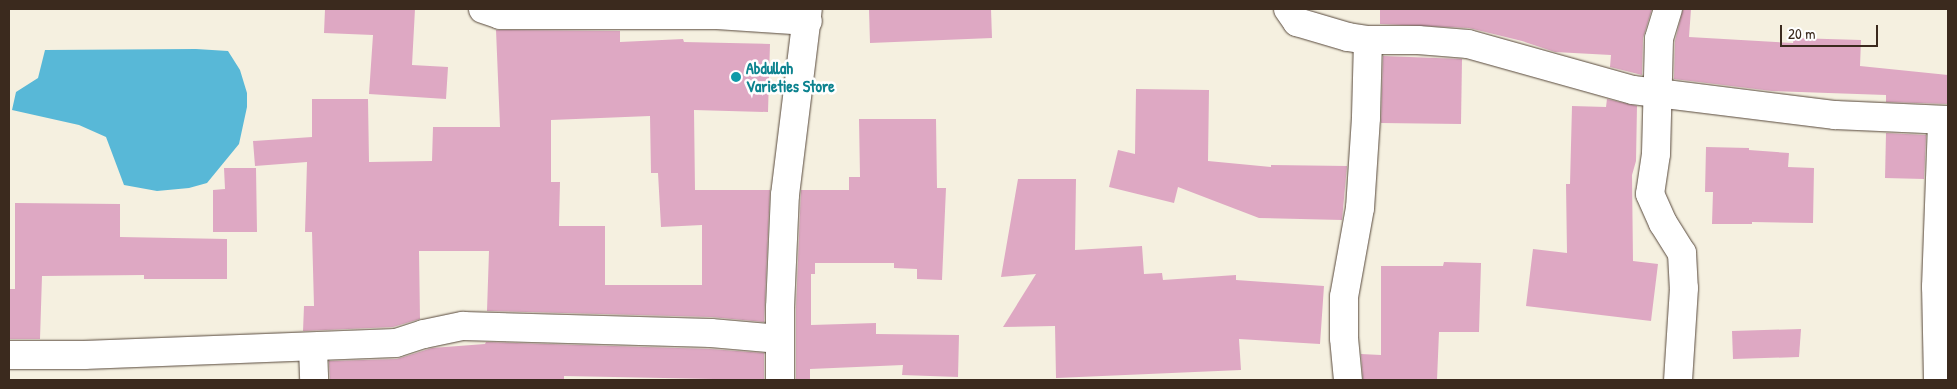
<!DOCTYPE html>
<html>
<head>
<meta charset="utf-8">
<style>
  body { margin:0 }
  #map { position:relative; width:1957px; height:389px; overflow:hidden; background:#f5f0e0; font-family:"Patrick Hand",sans-serif }
  div>[style] { position:absolute }
  .water>* { inset:0; background:#58b8d7 }
  .building>* { inset:0; background:#dea8c3 }
  .roads { filter:drop-shadow(0 0 1px #57483b) drop-shadow(0 0 1px #57483b) }
  .minor>* { height:28px; margin:-14px; padding:0 14px; transform-origin:14px; border-radius:14px; background:#fff }
  .dots>* { width:14px; height:14px; translate:-50% -50%; box-sizing:border-box; border:2px solid #fff; border-radius:50% }
  span { translate:-50% -50%; white-space:nowrap; text-align:center; line-height:1.15; -webkit-text-stroke:5px #fff; paint-order:stroke }
  .culture-label { font-size:16px; color:#0d838f; font-weight:700 }
  .left { translate:0 -50%; text-align:left }
  .frame { position:absolute; inset:0; border:10px solid #3b2a1e; pointer-events:none }
  .scale { position:absolute; left:1780px; top:25px; width:98px; height:22px; box-sizing:border-box; border:2px solid #3b2a1e; border-top:0; padding-left:6px; font-size:15px; line-height:18px; white-space:nowrap; color:#3b2a1e; -webkit-text-stroke:4px #fff; paint-order:stroke }
</style>
</head>
<body>
<div id="map">
  <div class="water">
    <div style="clip-path:polygon(196px 49px,228px 51px,240px 70px,247px 93px,247px 107px,239px 144px,207px 183px,189px 188px,157px 191px,124px 185px,106px 137px,79px 125px,12px 110px,16px 92px,38px 78px,45px 50px)"></div>
  </div>
  <div class="building">
    <div style="clip-path:polygon(325px 9px,415px 9px,412px 65px,448px 67px,446px 99px,369px 94px,373px 35px,324px 33px)"></div>
    <div style="clip-path:polygon(869px 9px,991px 9px,992px 38px,870px 43px)"></div>
    <div style="clip-path:polygon(1380px 9px,1652px 9px,1643px 38px,1642px 75px,1610px 67px,1611px 55px,1555px 52px,1522px 41px,1469px 28px,1380px 24px)"></div>
    <div style="clip-path:polygon(1683px 9px,1691px 9px,1689px 37px,1793px 43px,1794px 38px,1861px 40px,1860px 66px,1948px 75px,1948px 104px,1886px 102px,1886px 95px,1772px 91px,1674px 79px,1675px 41px)"></div>
    <div style="clip-path:polygon(evenodd,496px 30px,620px 31px,620px 42px,683px 39px,684px 42px,770px 44px,768px 112px,694px 110px,695px 190px,770px 190px,764px 322px,711px 317px,487px 311px,489px 251px,419px 251px,420px 319px,393px 327px,303px 331px,304px 306px,314px 306px,312px 232px,305px 232px,307px 162px,255px 166px,253px 141px,312px 137px,312px 99px,368px 99px,369px 162px,432px 161px,433px 127px,500px 127px,496px 30px,650px 116px,651px 173px,658px 173px,661px 227px,702px 225px,702px 285px,605px 285px,605px 226px,559px 226px,560px 182px,551px 182px,551px 120px,650px 116px)"></div>
    <div style="clip-path:polygon(1383px 56px,1462px 59px,1461px 124px,1381px 123px)"></div>
    <div style="clip-path:polygon(1136px 89px,1209px 90px,1208px 161px,1271px 167px,1271px 165px,1347px 166px,1342px 220px,1259px 218px,1178px 187px,1174px 203px,1109px 187px,1118px 150px,1135px 154px)"></div>
    <div style="clip-path:polygon(1607px 99px,1637px 106px,1636px 161px,1632px 175px,1633px 261px,1658px 264px,1651px 321px,1526px 306px,1533px 249px,1567px 253px,1566px 184px,1570px 184px,1572px 106px,1606px 107px)"></div>
    <div style="clip-path:polygon(859px 119px,936px 119px,937px 188px,946px 188px,942px 280px,917px 279px,917px 269px,894px 268px,894px 263px,815px 263px,815px 274px,811px 274px,811px 325px,876px 323px,876px 334px,959px 335px,958px 377px,902px 375px,903px 365px,810px 369px,810px 380px,796px 380px,796px 308px,801px 190px,849px 190px,849px 177px,860px 177px)"></div>
    <div style="clip-path:polygon(1886px 133px,1926px 135px,1924px 179px,1885px 178px)"></div>
    <div style="clip-path:polygon(1706px 147px,1749px 148px,1749px 150px,1789px 153px,1788px 167px,1814px 168px,1813px 223px,1752px 222px,1752px 224px,1712px 224px,1713px 192px,1705px 192px)"></div>
    <div style="clip-path:polygon(224px 168px,256px 168px,257px 232px,213px 232px,213px 190px,225px 189px)"></div>
    <div style="clip-path:polygon(1018px 179px,1076px 179px,1075px 250px,1142px 246px,1144px 274px,1162px 273px,1163px 280px,1236px 275px,1236px 280px,1324px 286px,1320px 344px,1239px 339px,1241px 370px,1056px 378px,1055px 326px,1003px 327px,1036px 274px,1001px 277px)"></div>
    <div style="clip-path:polygon(15px 203px,120px 204px,120px 237px,227px 239px,227px 279px,144px 279px,144px 275px,42px 276px,40px 339px,9px 339px,9px 289px,15px 289px)"></div>
    <div style="clip-path:polygon(1444px 262px,1481px 263px,1479px 332px,1439px 332px,1437px 380px,1363px 380px,1361px 354px,1381px 355px,1381px 266px,1443px 266px)"></div>
    <div style="clip-path:polygon(1801px 329px,1799px 357px,1733px 359px,1732px 331px)"></div>
    <div style="clip-path:polygon(486px 342px,710px 349px,764px 353px,764px 380px,564px 376px,564px 380px,330px 380px,329px 361px,397px 359px,432px 348px,485px 344px)"></div>
  </div>
  <div class="roads">
    <div class="minor">
      <div style="left:483px;top:9px;width:18px;rotate:19deg"></div>
      <div style="left:500px;top:15px;width:217px"></div>
      <div style="left:717px;top:15px;width:91px;rotate:3.8deg"></div>
      <div style="left:1288px;top:9px;width:16px;rotate:55deg"></div>
      <div style="left:1297px;top:22px;width:53px;rotate:16.4deg"></div>
      <div style="left:1348px;top:37px;width:20px;rotate:9deg"></div>
      <div style="left:1368px;top:40px;width:78px;rotate:91.5deg"></div>
      <div style="left:1366px;top:118px;width:90px;rotate:93.8deg"></div>
      <div style="left:1360px;top:208px;width:90px;rotate:100.2deg"></div>
      <div style="left:1344px;top:297px;width:41px;rotate:90deg"></div>
      <div style="left:1344px;top:338px;width:42px;rotate:84.6deg"></div>
      <div style="left:1668px;top:9px;width:31px;rotate:107deg"></div>
      <div style="left:1659px;top:39px;width:115px;rotate:91.5deg"></div>
      <div style="left:1656px;top:154px;width:40px;rotate:98.5deg"></div>
      <div style="left:1650px;top:194px;width:32px;rotate:66deg"></div>
      <div style="left:1663px;top:223px;width:36px;rotate:58deg"></div>
      <div style="left:1682px;top:253px;width:35px;rotate:87deg"></div>
      <div style="left:1684px;top:288px;width:92px;rotate:93.7deg"></div>
      <div style="left:1368px;top:40px;width:50px"></div>
      <div style="left:1418px;top:40px;width:50px;rotate:4.6deg"></div>
      <div style="left:1468px;top:44px;width:171px;rotate:15.6deg"></div>
      <div style="left:1633px;top:90px;width:204px;rotate:7.1deg"></div>
      <div style="left:1835px;top:115px;width:113px;rotate:2.5deg"></div>
      <div style="left:313px;top:347px;width:33px;rotate:88deg"></div>
      <div style="left:9px;top:355px;width:75px"></div>
      <div style="left:84px;top:355px;width:312px;rotate:-2.2deg"></div>
      <div style="left:396px;top:343px;width:29px;rotate:-18deg"></div>
      <div style="left:424px;top:334px;width:40px;rotate:-12deg"></div>
      <div style="left:463px;top:326px;width:248px;rotate:1.6deg"></div>
      <div style="left:711px;top:333px;width:69px;rotate:5deg"></div>
      <div style="left:780px;top:380px;width:72px;rotate:-90deg"></div>
      <div style="left:780px;top:308px;width:113px;rotate:-87.5deg"></div>
      <div style="left:785px;top:195px;width:187px;rotate:-83deg"></div>
      <div style="left:1938px;top:380px;width:93px;rotate:-91.2deg"></div>
      <div style="left:1936px;top:287px;width:167px;rotate:-87.9deg"></div>
    </div>
  </div>
  <div class="dots">
    <div style="left:736px;top:77px;background:#0f9aa8"></div>
  </div>
  <div class="culture-label">
    <span class="left" style="left:746px;top:77px">Abdullah<br>Varieties Store</span>
  </div>
  <div class="frame"></div>
  <div class="scale">20 m</div>
</div>
</body>
</html>
